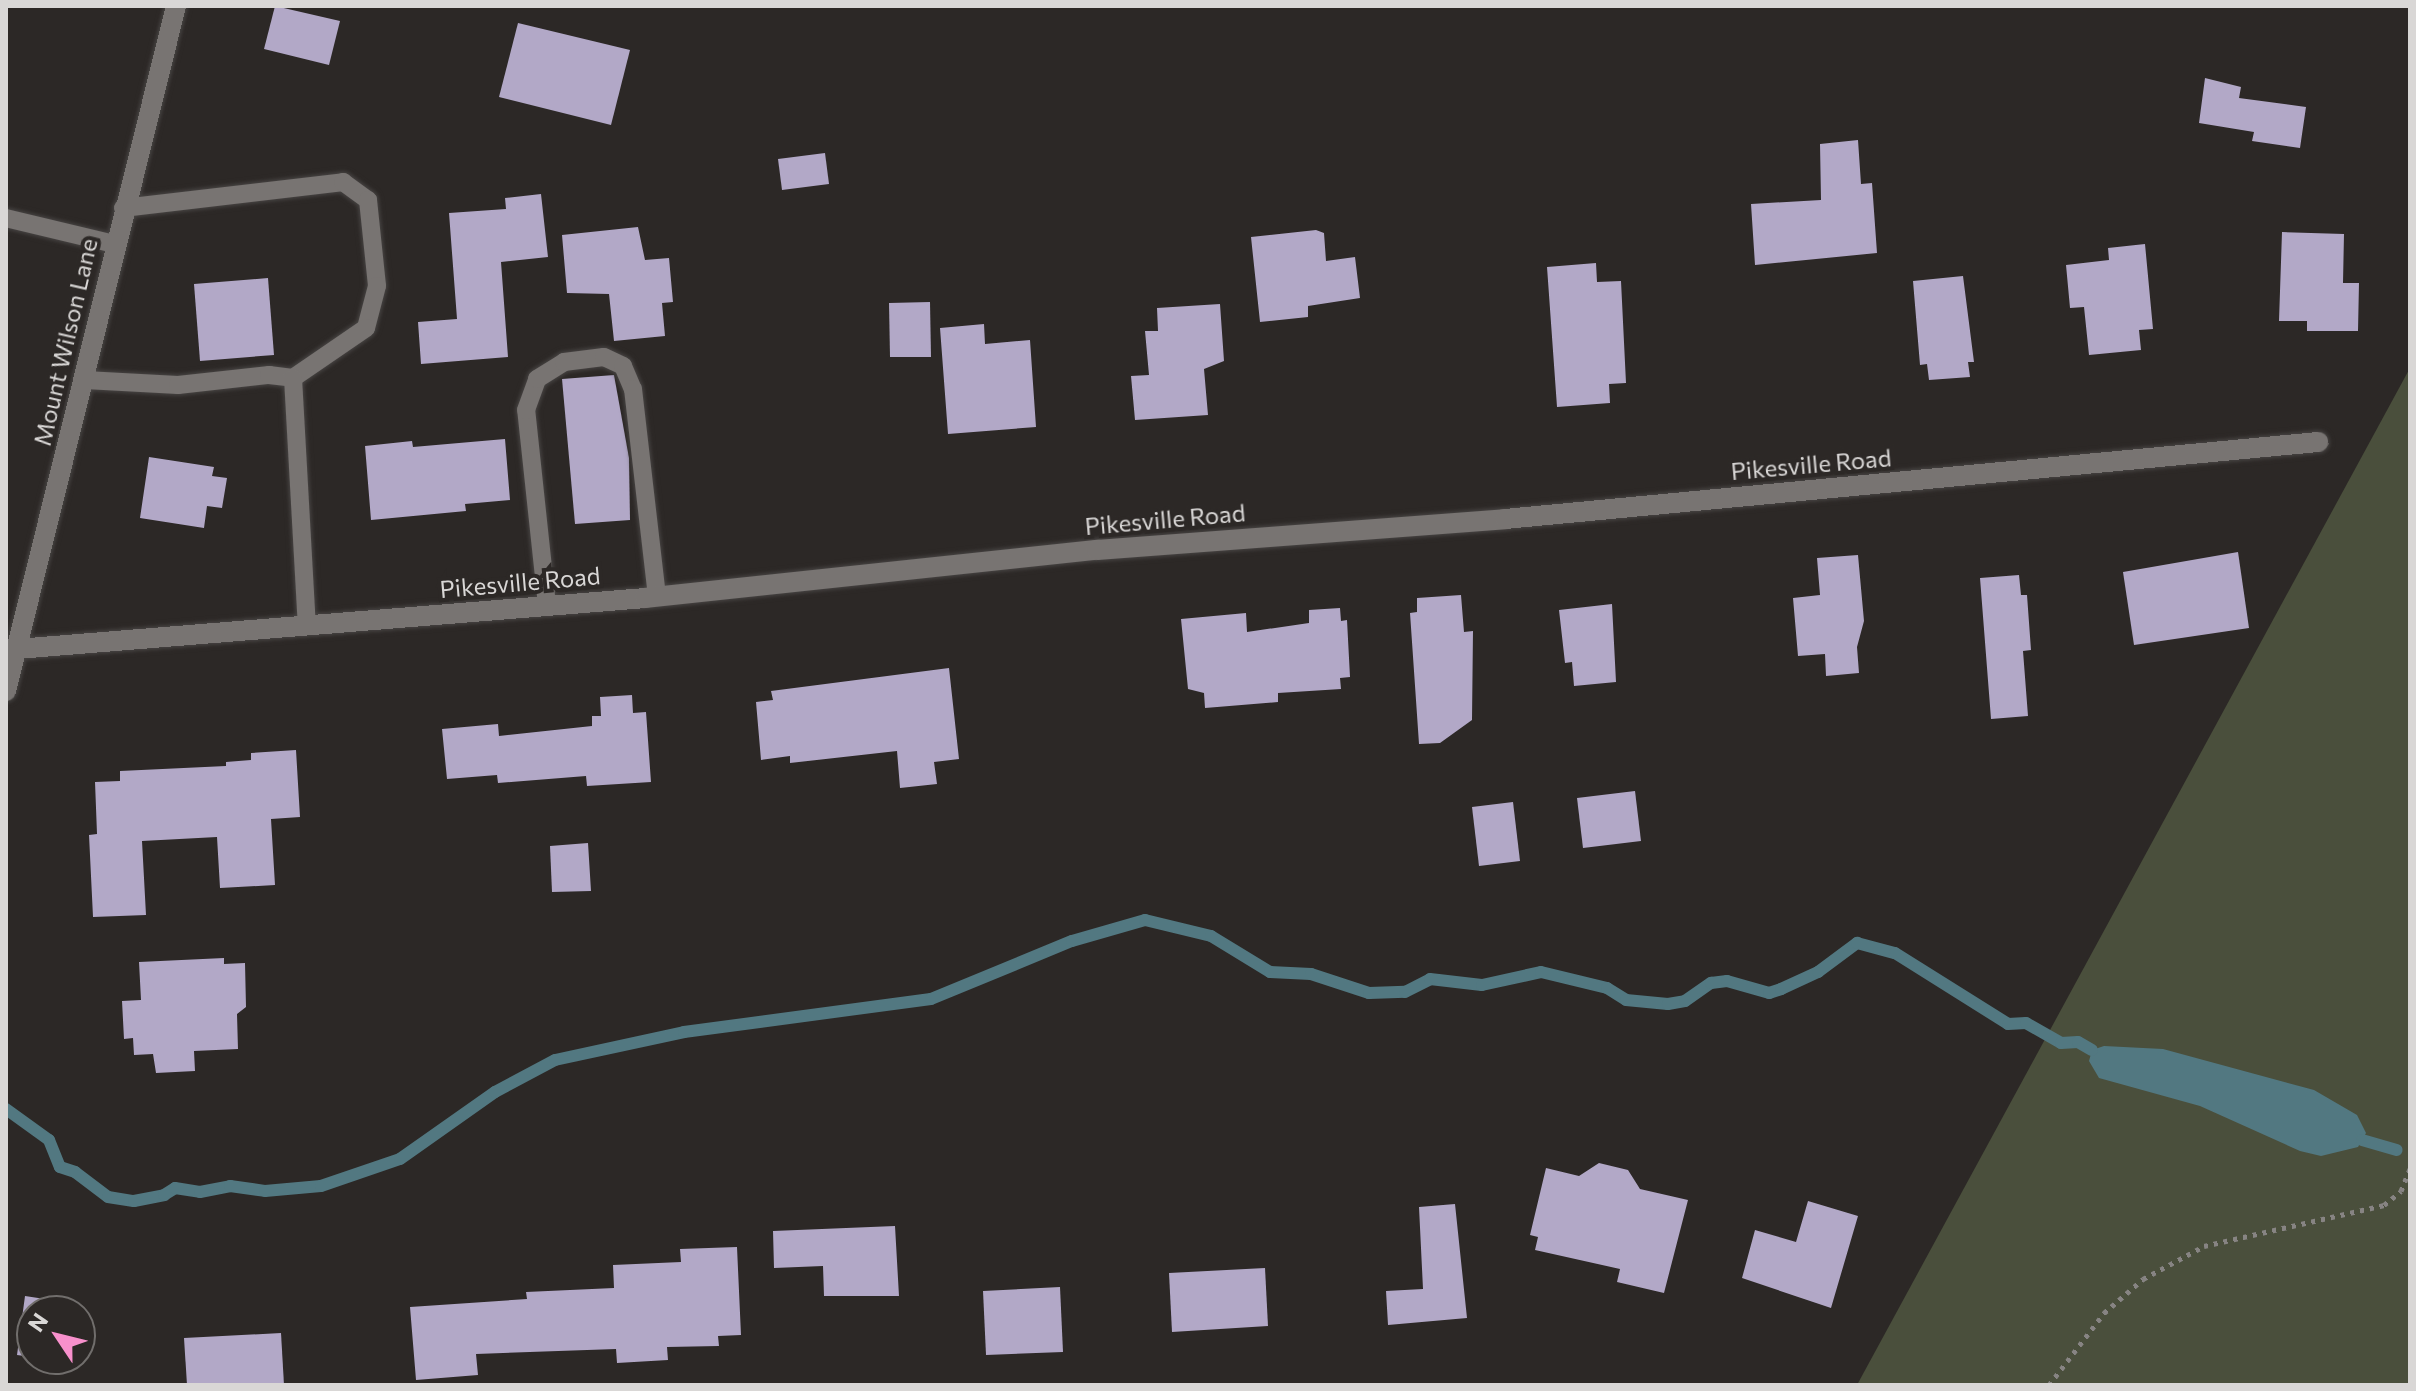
<!DOCTYPE html>
<html>
<head>
<meta charset="utf-8">
<style>
  body { margin:0 }
  #map { position:relative; width:2416px; height:1391px; overflow:hidden; background:#2c2826; font-family:Commissioner,sans-serif }
  div>[style] { position:absolute }
  .green>* { inset:0; background:#4a4f3c }
  .water>* { inset:0; background:#527881 }
  .stream>* { height:12px; margin:-6px; padding:0 6px; transform-origin:6px; border-radius:6px; background:#527881 }
  .building>* { inset:0; background:#b2a8c7 }
  .path>* { height:5px; margin-top:-2.5px; transform-origin:0; background:repeating-linear-gradient(90deg,#878483 0 4px,transparent 0 10px) }
  .roads { filter:drop-shadow(0 0 2px #474443) drop-shadow(0 0 2px #474443) }
  .lane>* { height:18px; margin:-9px; padding:0 9px; transform-origin:9px; border-radius:9px; background:#787472 }
  .street>* { height:20px; margin:-10px; padding:0 10px; transform-origin:10px; border-radius:10px; background:#787472 }
  span { translate:-50% -50%; white-space:nowrap; text-align:center; line-height:1.15; -webkit-text-stroke:8px #2c2826; paint-order:stroke }
  .street-label { font-size:24px; color:#d9d7d6 }
  .frame { position:absolute; inset:0; border:8px solid #d9d7d6; pointer-events:none }
  .north { position:absolute; left:16px; top:1295px; width:80px; height:80px; box-sizing:border-box; background:#2c2826; border:2px solid #716e6c; border-radius:50%; rotate:305deg; font-size:22px; font-weight:700; line-height:32px; text-align:center; color:#d9d7d6 }
  .north::after { content:''; display:block; margin:auto; width:28px; height:36px; background:#f890cc; clip-path:polygon(50% 0,100% 100%,50% 72%,0 100%) }
</style>
</head>
<body>
<div id="map">
  <div class="green">
    <div style="clip-path:polygon(2410px 368px,2410px 1385px,1857px 1385px)"></div>
  </div>
  <div class="water">
    <div style="clip-path:polygon(2104px 1046px,2163px 1049px,2314px 1090px,2357px 1115px,2366px 1133px,2358px 1147px,2321px 1156px,2300px 1151px,2200px 1106px,2099px 1078px,2089px 1061px,2092px 1050px)"></div>
  </div>
  <div class="stream">
    <div style="left:6px;top:1109px;width:53px;rotate:35.8deg"></div>
    <div style="left:49px;top:1140px;width:29px;rotate:68deg"></div>
    <div style="left:60px;top:1167px;width:16px;rotate:18deg"></div>
    <div style="left:75px;top:1172px;width:41px;rotate:37.1deg"></div>
    <div style="left:108px;top:1197px;width:26px;rotate:9deg"></div>
    <div style="left:134px;top:1201px;width:31px;rotate:-11deg"></div>
    <div style="left:164px;top:1195px;width:13px;rotate:-32deg"></div>
    <div style="left:175px;top:1188px;width:25px;rotate:9deg"></div>
    <div style="left:200px;top:1192px;width:31px;rotate:-11deg"></div>
    <div style="left:230px;top:1186px;width:35px;rotate:8deg"></div>
    <div style="left:265px;top:1191px;width:56px;rotate:-5.1deg"></div>
    <div style="left:321px;top:1186px;width:83px;rotate:-18.9deg"></div>
    <div style="left:400px;top:1159px;width:116px;rotate:-35.2deg"></div>
    <div style="left:495px;top:1092px;width:68px;rotate:-28.1deg"></div>
    <div style="left:555px;top:1060px;width:132px;rotate:-12.2deg"></div>
    <div style="left:684px;top:1032px;width:249px;rotate:-7.6deg"></div>
    <div style="left:931px;top:999px;width:152px;rotate:-22.4deg"></div>
    <div style="left:1072px;top:941px;width:76px;rotate:-16deg"></div>
    <div style="left:1145px;top:920px;width:68px;rotate:13.6deg"></div>
    <div style="left:1211px;top:936px;width:69px;rotate:31.4deg"></div>
    <div style="left:1270px;top:972px;width:41px;rotate:2.8deg"></div>
    <div style="left:1311px;top:974px;width:61px;rotate:18.1deg"></div>
    <div style="left:1369px;top:993px;width:36px;rotate:-2deg"></div>
    <div style="left:1405px;top:992px;width:28px;rotate:-27deg"></div>
    <div style="left:1430px;top:979px;width:52px;rotate:6.6deg"></div>
    <div style="left:1482px;top:985px;width:60px;rotate:-12.4deg"></div>
    <div style="left:1541px;top:972px;width:68px;rotate:13.6deg"></div>
    <div style="left:1607px;top:988px;width:22px;rotate:32deg"></div>
    <div style="left:1626px;top:1000px;width:42px;rotate:5.4deg"></div>
    <div style="left:1668px;top:1004px;width:17px;rotate:-10deg"></div>
    <div style="left:1685px;top:1001px;width:32px;rotate:-35deg"></div>
    <div style="left:1711px;top:983px;width:16px;rotate:-7deg"></div>
    <div style="left:1727px;top:981px;width:44px;rotate:15.9deg"></div>
    <div style="left:1769px;top:993px;width:13px;rotate:-18deg"></div>
    <div style="left:1781px;top:989px;width:41px;rotate:-24.7deg"></div>
    <div style="left:1818px;top:972px;width:49px;rotate:-36.6deg"></div>
    <div style="left:1857px;top:943px;width:39px;rotate:15deg"></div>
    <div style="left:1895px;top:953px;width:133px;rotate:32.1deg"></div>
    <div style="left:2008px;top:1024px;width:18px;rotate:-3deg"></div>
    <div style="left:2026px;top:1023px;width:40px;rotate:29.7deg"></div>
    <div style="left:2061px;top:1043px;width:17px;rotate:-3deg"></div>
    <div style="left:2078px;top:1042px;width:16px;rotate:30deg"></div>
    <div style="left:2362px;top:1140px;width:36px;rotate:16deg"></div>
  </div>
  <div class="building">
    <div style="clip-path:polygon(275px 6px,340px 21px,329px 65px,264px 49px)"></div>
    <div style="clip-path:polygon(518px 23px,630px 50px,611px 125px,499px 97px)"></div>
    <div style="clip-path:polygon(2205px 78px,2241px 87px,2239px 98px,2306px 107px,2300px 148px,2252px 141px,2254px 132px,2199px 123px)"></div>
    <div style="clip-path:polygon(1858px 140px,1861px 184px,1872px 183px,1877px 253px,1755px 265px,1751px 204px,1821px 200px,1820px 144px)"></div>
    <div style="clip-path:polygon(825px 153px,829px 184px,782px 190px,778px 159px)"></div>
    <div style="clip-path:polygon(541px 194px,548px 257px,501px 262px,508px 357px,421px 364px,418px 322px,457px 319px,449px 213px,506px 209px,505px 198px)"></div>
    <div style="clip-path:polygon(638px 227px,645px 260px,669px 258px,673px 302px,662px 303px,665px 336px,614px 341px,609px 294px,567px 293px,562px 235px)"></div>
    <div style="clip-path:polygon(1316px 230px,1324px 233px,1326px 261px,1355px 257px,1360px 298px,1308px 306px,1308px 317px,1260px 322px,1251px 237px)"></div>
    <div style="clip-path:polygon(2282px 232px,2344px 234px,2343px 283px,2359px 283px,2358px 331px,2307px 331px,2307px 321px,2279px 321px)"></div>
    <div style="clip-path:polygon(2145px 244px,2153px 329px,2139px 330px,2141px 350px,2089px 355px,2084px 307px,2070px 308px,2066px 265px,2109px 260px,2108px 248px)"></div>
    <div style="clip-path:polygon(1596px 263px,1597px 282px,1621px 281px,1626px 383px,1609px 384px,1610px 403px,1557px 407px,1547px 267px)"></div>
    <div style="clip-path:polygon(1963px 276px,1974px 362px,1968px 362px,1970px 377px,1929px 380px,1927px 364px,1920px 365px,1913px 281px)"></div>
    <div style="clip-path:polygon(268px 278px,274px 355px,200px 361px,194px 284px)"></div>
    <div style="clip-path:polygon(930px 302px,931px 357px,890px 357px,889px 303px)"></div>
    <div style="clip-path:polygon(1220px 304px,1224px 361px,1204px 369px,1208px 415px,1135px 420px,1131px 376px,1149px 375px,1145px 331px,1158px 331px,1157px 308px)"></div>
    <div style="clip-path:polygon(984px 324px,985px 344px,1030px 340px,1036px 427px,948px 434px,940px 328px)"></div>
    <div style="clip-path:polygon(614px 375px,629px 458px,630px 520px,575px 524px,562px 379px)"></div>
    <div style="clip-path:polygon(505px 439px,510px 500px,465px 504px,466px 511px,371px 520px,365px 446px,412px 441px,413px 447px)"></div>
    <div style="clip-path:polygon(149px 457px,214px 467px,212px 476px,227px 478px,222px 508px,207px 506px,204px 528px,140px 518px)"></div>
    <div style="clip-path:polygon(2238px 552px,2249px 628px,2134px 645px,2123px 572px)"></div>
    <div style="clip-path:polygon(1858px 555px,1864px 621px,1857px 647px,1859px 673px,1826px 676px,1825px 654px,1798px 656px,1793px 598px,1820px 595px,1817px 558px)"></div>
    <div style="clip-path:polygon(2019px 575px,2021px 595px,2027px 595px,2031px 650px,2023px 651px,2028px 716px,1991px 719px,1980px 578px)"></div>
    <div style="clip-path:polygon(1461px 595px,1464px 632px,1473px 631px,1472px 720px,1440px 743px,1419px 744px,1410px 613px,1417px 612px,1417px 598px)"></div>
    <div style="clip-path:polygon(1612px 604px,1616px 682px,1574px 686px,1572px 662px,1565px 663px,1559px 610px)"></div>
    <div style="clip-path:polygon(1340px 608px,1341px 621px,1347px 620px,1350px 677px,1340px 678px,1341px 689px,1278px 693px,1278px 702px,1205px 708px,1204px 693px,1188px 689px,1181px 619px,1246px 613px,1247px 632px,1309px 623px,1309px 610px)"></div>
    <div style="clip-path:polygon(949px 668px,959px 759px,934px 762px,937px 784px,900px 788px,897px 751px,790px 763px,790px 756px,761px 760px,756px 702px,773px 700px,771px 691px)"></div>
    <div style="clip-path:polygon(632px 695px,633px 713px,646px 712px,651px 782px,587px 786px,586px 776px,498px 783px,497px 775px,447px 779px,442px 729px,498px 724px,499px 736px,592px 726px,592px 716px,601px 716px,600px 697px)"></div>
    <div style="clip-path:polygon(296px 750px,300px 817px,271px 819px,275px 885px,220px 888px,217px 837px,142px 841px,146px 915px,93px 917px,89px 835px,97px 834px,95px 782px,120px 781px,120px 771px,226px 766px,226px 762px,251px 760px,251px 753px)"></div>
    <div style="clip-path:polygon(1635px 791px,1641px 841px,1583px 848px,1577px 798px)"></div>
    <div style="clip-path:polygon(1513px 802px,1520px 861px,1479px 866px,1472px 807px)"></div>
    <div style="clip-path:polygon(588px 843px,591px 891px,552px 892px,550px 846px)"></div>
    <div style="clip-path:polygon(224px 958px,224px 964px,245px 963px,246px 1007px,237px 1014px,238px 1049px,194px 1051px,195px 1071px,156px 1073px,153px 1054px,134px 1055px,133px 1038px,124px 1039px,122px 1001px,141px 1000px,139px 962px)"></div>
    <div style="clip-path:polygon(1599px 1163px,1628px 1170px,1640px 1189px,1688px 1200px,1664px 1293px,1617px 1282px,1620px 1269px,1535px 1250px,1538px 1237px,1530px 1235px,1546px 1168px,1579px 1176px)"></div>
    <div style="clip-path:polygon(1808px 1201px,1858px 1216px,1831px 1308px,1742px 1278px,1755px 1230px,1796px 1242px)"></div>
    <div style="clip-path:polygon(1455px 1204px,1467px 1318px,1388px 1325px,1386px 1291px,1423px 1289px,1419px 1207px)"></div>
    <div style="clip-path:polygon(895px 1226px,899px 1296px,824px 1296px,823px 1266px,774px 1268px,773px 1231px)"></div>
    <div style="clip-path:polygon(737px 1247px,741px 1335px,718px 1336px,719px 1346px,667px 1347px,668px 1360px,617px 1363px,616px 1349px,476px 1354px,478px 1375px,416px 1380px,410px 1307px,527px 1299px,526px 1292px,614px 1288px,613px 1265px,681px 1262px,680px 1249px)"></div>
    <div style="clip-path:polygon(1265px 1268px,1268px 1326px,1172px 1332px,1169px 1273px)"></div>
    <div style="clip-path:polygon(1060px 1287px,1063px 1352px,986px 1355px,983px 1291px)"></div>
    <div style="clip-path:polygon(25px 1296px,58px 1301px,57px 1311px,32px 1311px,32px 1357px,17px 1355px)"></div>
    <div style="clip-path:polygon(281px 1333px,284px 1385px,187px 1385px,184px 1338px)"></div>
  </div>
  <div class="path">
    <div style="left:2049px;top:1385px;width:91px;rotate:-52.6deg"></div>
    <div style="left:2104px;top:1313px;width:52px;rotate:-41.1deg"></div>
    <div style="left:2143px;top:1279px;width:69px;rotate:-28.4deg"></div>
    <div style="left:2204px;top:1246px;width:185px;rotate:-12.8deg"></div>
    <div style="left:2384px;top:1205px;width:22px;rotate:-39deg"></div>
    <div style="left:2401px;top:1191px;width:24px;rotate:-68deg"></div>
  </div>
  <div class="roads">
    <div class="lane">
      <div style="left:123px;top:208px;width:222px;rotate:-6.7deg"></div>
      <div style="left:343px;top:182px;width:31px;rotate:36deg"></div>
      <div style="left:368px;top:200px;width:86px;rotate:84deg"></div>
      <div style="left:377px;top:286px;width:43px;rotate:104.7deg"></div>
      <div style="left:366px;top:328px;width:88px;rotate:145.6deg"></div>
      <div style="left:6px;top:218px;width:111px;rotate:13.5deg"></div>
      <div style="left:85px;top:380px;width:93px;rotate:3.1deg"></div>
      <div style="left:178px;top:385px;width:92px;rotate:-6.3deg"></div>
      <div style="left:269px;top:375px;width:24px;rotate:7deg"></div>
      <div style="left:293px;top:378px;width:247px;rotate:86.8deg"></div>
      <div style="left:547px;top:605px;width:196px;rotate:-96.1deg"></div>
      <div style="left:526px;top:410px;width:33px;rotate:-70deg"></div>
      <div style="left:537px;top:379px;width:32px;rotate:-32deg"></div>
      <div style="left:564px;top:362px;width:40px;rotate:-7.1deg"></div>
      <div style="left:604px;top:357px;width:21px;rotate:25deg"></div>
      <div style="left:623px;top:366px;width:25px;rotate:67deg"></div>
      <div style="left:633px;top:389px;width:208px;rotate:83.4deg"></div>
    </div>
    <div class="street">
      <div style="left:17px;top:649px;width:630px;rotate:-4.64deg"></div>
      <div style="left:645px;top:598px;width:455px;rotate:-6.1deg"></div>
      <div style="left:1097px;top:550px;width:409px;rotate:-4.3deg"></div>
      <div style="left:1505px;top:519px;width:817px;rotate:-5.41deg"></div>
      <div style="left:6px;top:691px;width:706px;rotate:-76.06deg"></div>
    </div>
  </div>
  <div class="street-label">
    <span style="left:65px;top:342px;rotate:-77deg">Mount Wilson Lane</span>
    <span style="left:1811px;top:464px;rotate:-5deg">Pikesville Road</span>
    <span style="left:1165px;top:519px;rotate:-5deg">Pikesville Road</span>
    <span style="left:520px;top:582px;rotate:-5deg">Pikesville Road</span>
  </div>
  <div class="frame"></div>
  <div class="north">N</div>
</div>
</body>
</html>
